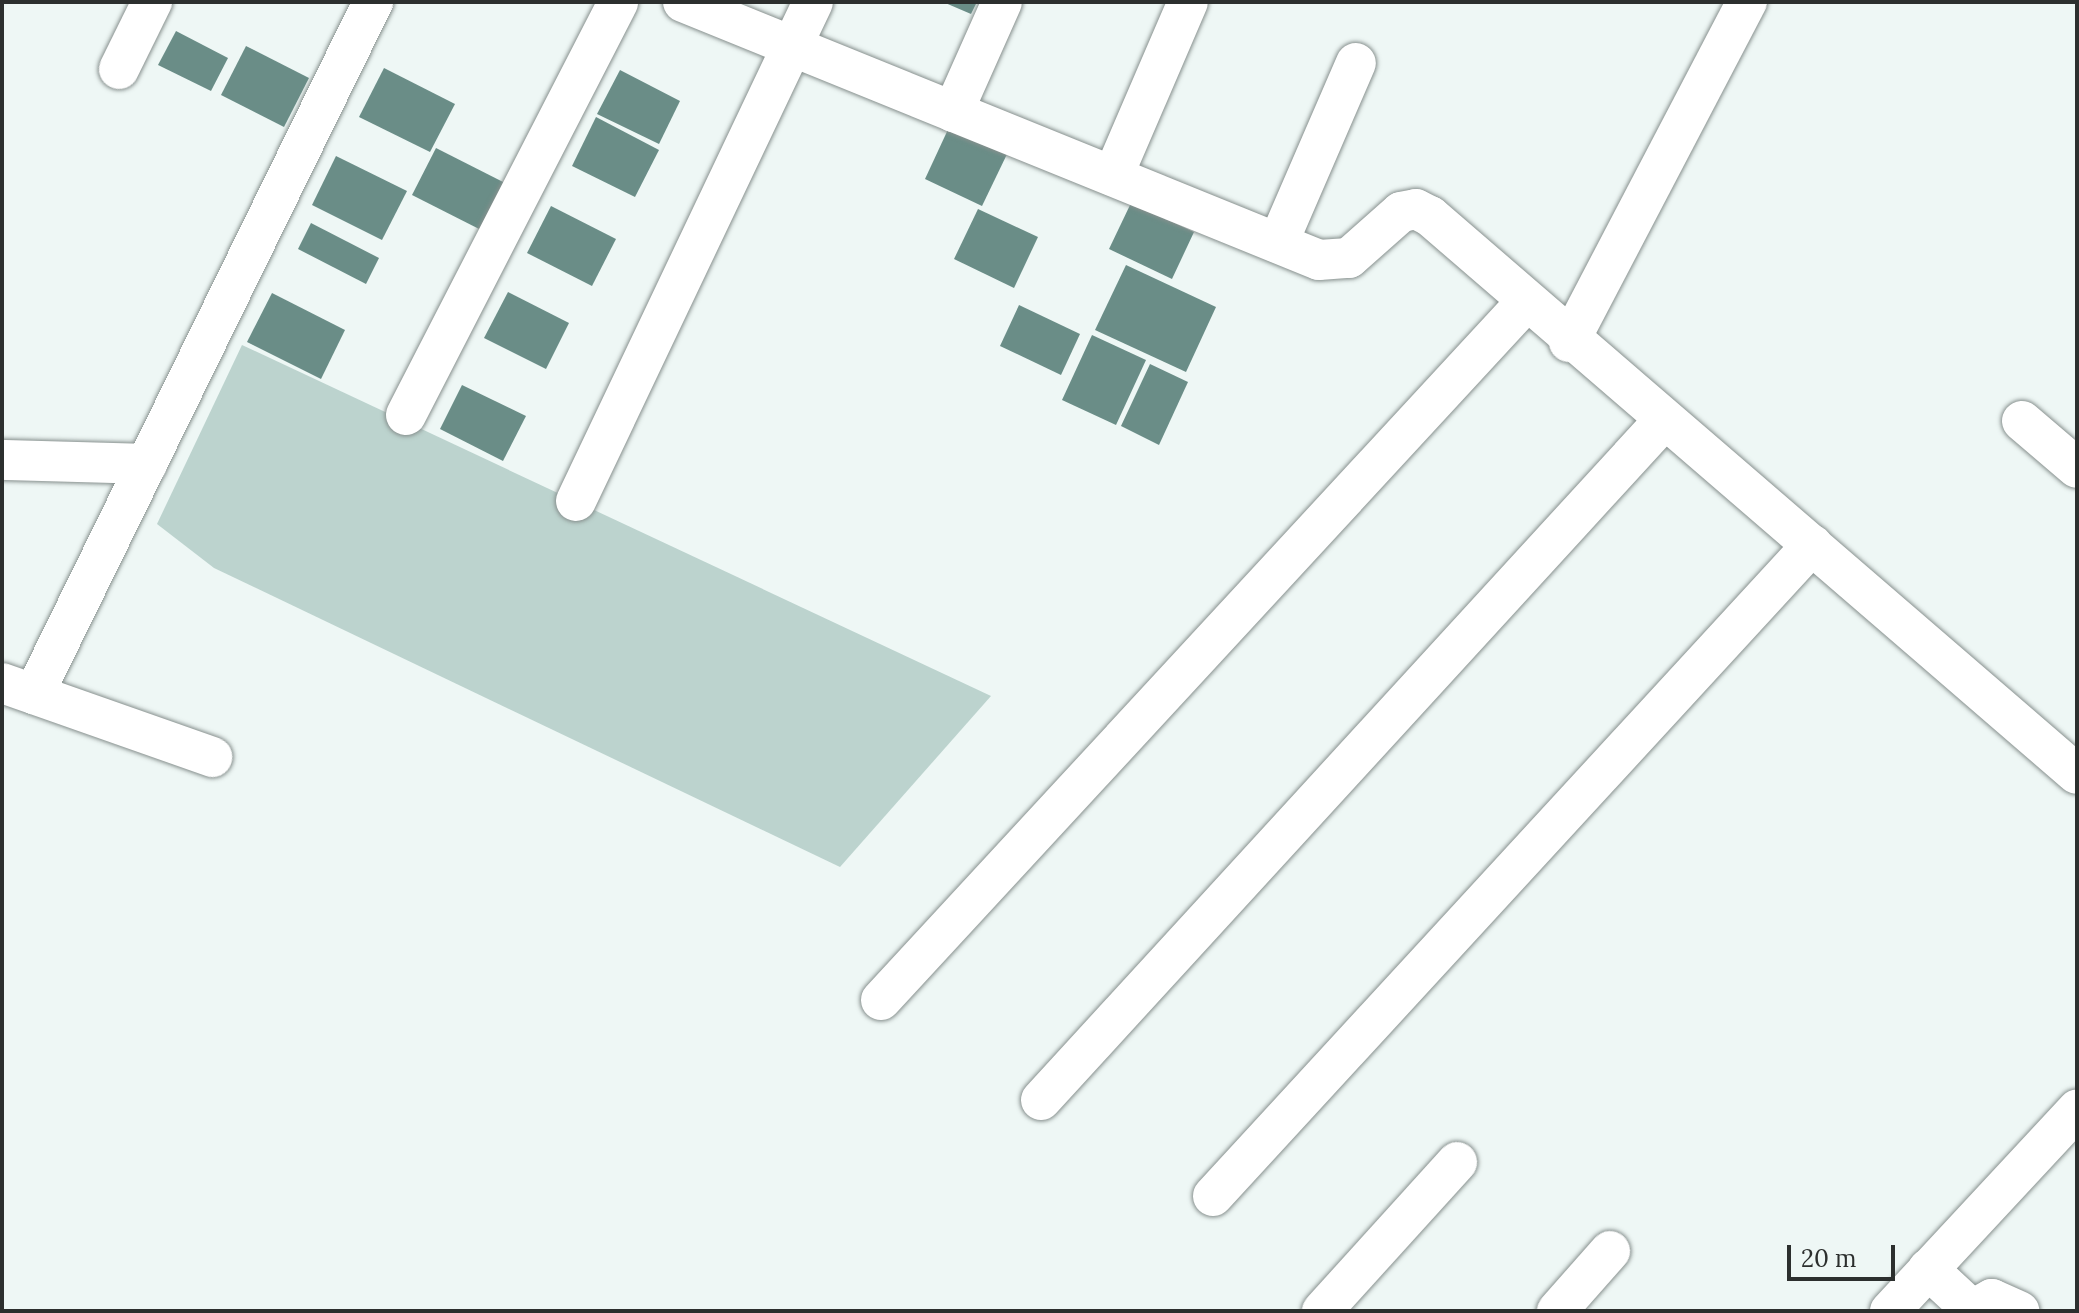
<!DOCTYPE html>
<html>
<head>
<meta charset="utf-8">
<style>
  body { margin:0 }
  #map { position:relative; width:2079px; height:1313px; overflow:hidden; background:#eef7f5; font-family:Lora,serif }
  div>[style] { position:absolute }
  .green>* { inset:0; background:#bcd3ce }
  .building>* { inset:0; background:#6a8d87 }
  .roads { filter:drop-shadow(0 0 2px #87908e) drop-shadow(0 0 2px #87908e) }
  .street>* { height:40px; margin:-20px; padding:0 20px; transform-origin:20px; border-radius:20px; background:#fff }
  span { translate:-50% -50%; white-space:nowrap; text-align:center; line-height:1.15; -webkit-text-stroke:7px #eef7f5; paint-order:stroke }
  .frame { position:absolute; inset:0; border:4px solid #2c2f2e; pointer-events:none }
  .scale { position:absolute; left:1787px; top:1245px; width:108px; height:36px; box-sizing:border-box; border:4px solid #2c2f2e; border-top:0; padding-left:10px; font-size:24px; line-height:28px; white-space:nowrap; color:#2c2f2e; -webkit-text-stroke:6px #eef7f5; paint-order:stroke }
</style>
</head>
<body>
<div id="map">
  <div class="green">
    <div style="clip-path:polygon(242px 345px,991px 696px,840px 867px,214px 568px,157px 524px)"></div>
  </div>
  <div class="building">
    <div style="clip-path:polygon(943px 2px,977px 2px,971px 14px)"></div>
    <div style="clip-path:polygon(176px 31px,228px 58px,211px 91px,158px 65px)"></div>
    <div style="clip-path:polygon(246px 46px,309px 78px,284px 127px,221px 95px)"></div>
    <div style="clip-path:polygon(384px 68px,455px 104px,430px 152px,359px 117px)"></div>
    <div style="clip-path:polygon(620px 70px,680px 101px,659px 144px,597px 114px)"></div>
    <div style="clip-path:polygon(596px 117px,659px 150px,635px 197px,572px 166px)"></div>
    <div style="clip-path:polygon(951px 123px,1009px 150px,982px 206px,925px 179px)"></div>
    <div style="clip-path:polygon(436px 148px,511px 186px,487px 233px,412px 195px)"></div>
    <div style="clip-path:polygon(336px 156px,407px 191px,382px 240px,312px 205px)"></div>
    <div style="clip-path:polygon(1131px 203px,1194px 232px,1172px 279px,1109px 249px)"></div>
    <div style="clip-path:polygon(551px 206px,616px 239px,592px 286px,527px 253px)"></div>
    <div style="clip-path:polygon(978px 209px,1038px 237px,1014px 288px,954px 259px)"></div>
    <div style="clip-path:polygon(311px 223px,379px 258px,366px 284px,298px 249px)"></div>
    <div style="clip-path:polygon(1126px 265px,1216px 307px,1186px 372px,1095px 330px)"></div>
    <div style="clip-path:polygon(508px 292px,569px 323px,546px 369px,484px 338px)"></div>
    <div style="clip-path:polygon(272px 293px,345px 330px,321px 379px,247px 342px)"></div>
    <div style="clip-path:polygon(1019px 305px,1080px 334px,1061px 375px,1000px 346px)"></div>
    <div style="clip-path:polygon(1092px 335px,1146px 360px,1116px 425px,1062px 400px)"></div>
    <div style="clip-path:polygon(1150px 364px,1188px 382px,1159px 445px,1121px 426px)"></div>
    <div style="clip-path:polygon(462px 385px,526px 416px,503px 461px,440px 429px)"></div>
  </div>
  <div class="roads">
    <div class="street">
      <div style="left:683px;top:2px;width:686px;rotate:22.08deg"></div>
      <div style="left:1319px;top:260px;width:30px;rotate:-4deg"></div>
      <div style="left:1349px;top:258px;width:69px;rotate:-41.5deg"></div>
      <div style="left:1401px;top:212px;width:15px;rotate:-11deg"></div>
      <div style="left:1416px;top:209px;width:16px;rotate:27deg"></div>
      <div style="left:1430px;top:216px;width:854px;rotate:40.78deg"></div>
      <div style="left:119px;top:69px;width:75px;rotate:-63.8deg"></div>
      <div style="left:953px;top:112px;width:120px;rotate:-66deg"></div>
      <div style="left:1113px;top:176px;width:189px;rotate:-66.7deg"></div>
      <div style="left:1278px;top:243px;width:196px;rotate:-66.6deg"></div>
      <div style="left:1569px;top:342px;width:384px;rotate:-62.4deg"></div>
      <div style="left:406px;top:415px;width:464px;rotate:-62.8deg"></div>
      <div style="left:2022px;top:421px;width:72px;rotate:40.5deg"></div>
      <div style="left:2px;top:460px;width:145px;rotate:1.6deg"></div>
      <div style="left:576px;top:501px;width:552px;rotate:-64.59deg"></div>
      <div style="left:2px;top:683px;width:223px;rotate:19.4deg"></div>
      <div style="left:34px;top:694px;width:771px;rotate:-63.9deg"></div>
      <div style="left:881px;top:1000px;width:950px;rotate:-47.26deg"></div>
      <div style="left:1041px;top:1100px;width:922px;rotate:-47.5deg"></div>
      <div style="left:1213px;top:1196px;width:885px;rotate:-47.38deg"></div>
      <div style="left:1928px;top:1269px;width:59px;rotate:42.9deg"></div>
      <div style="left:1322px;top:1311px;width:201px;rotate:-47.8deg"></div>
      <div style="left:1557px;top:1311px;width:80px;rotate:-48.5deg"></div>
      <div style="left:1890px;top:1311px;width:275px;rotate:-47.1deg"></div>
      <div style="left:1970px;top:1311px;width:25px;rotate:-29deg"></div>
      <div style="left:1992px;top:1299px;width:30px;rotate:24deg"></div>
    </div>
  </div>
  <div class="frame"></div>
  <div class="scale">20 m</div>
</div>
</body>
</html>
